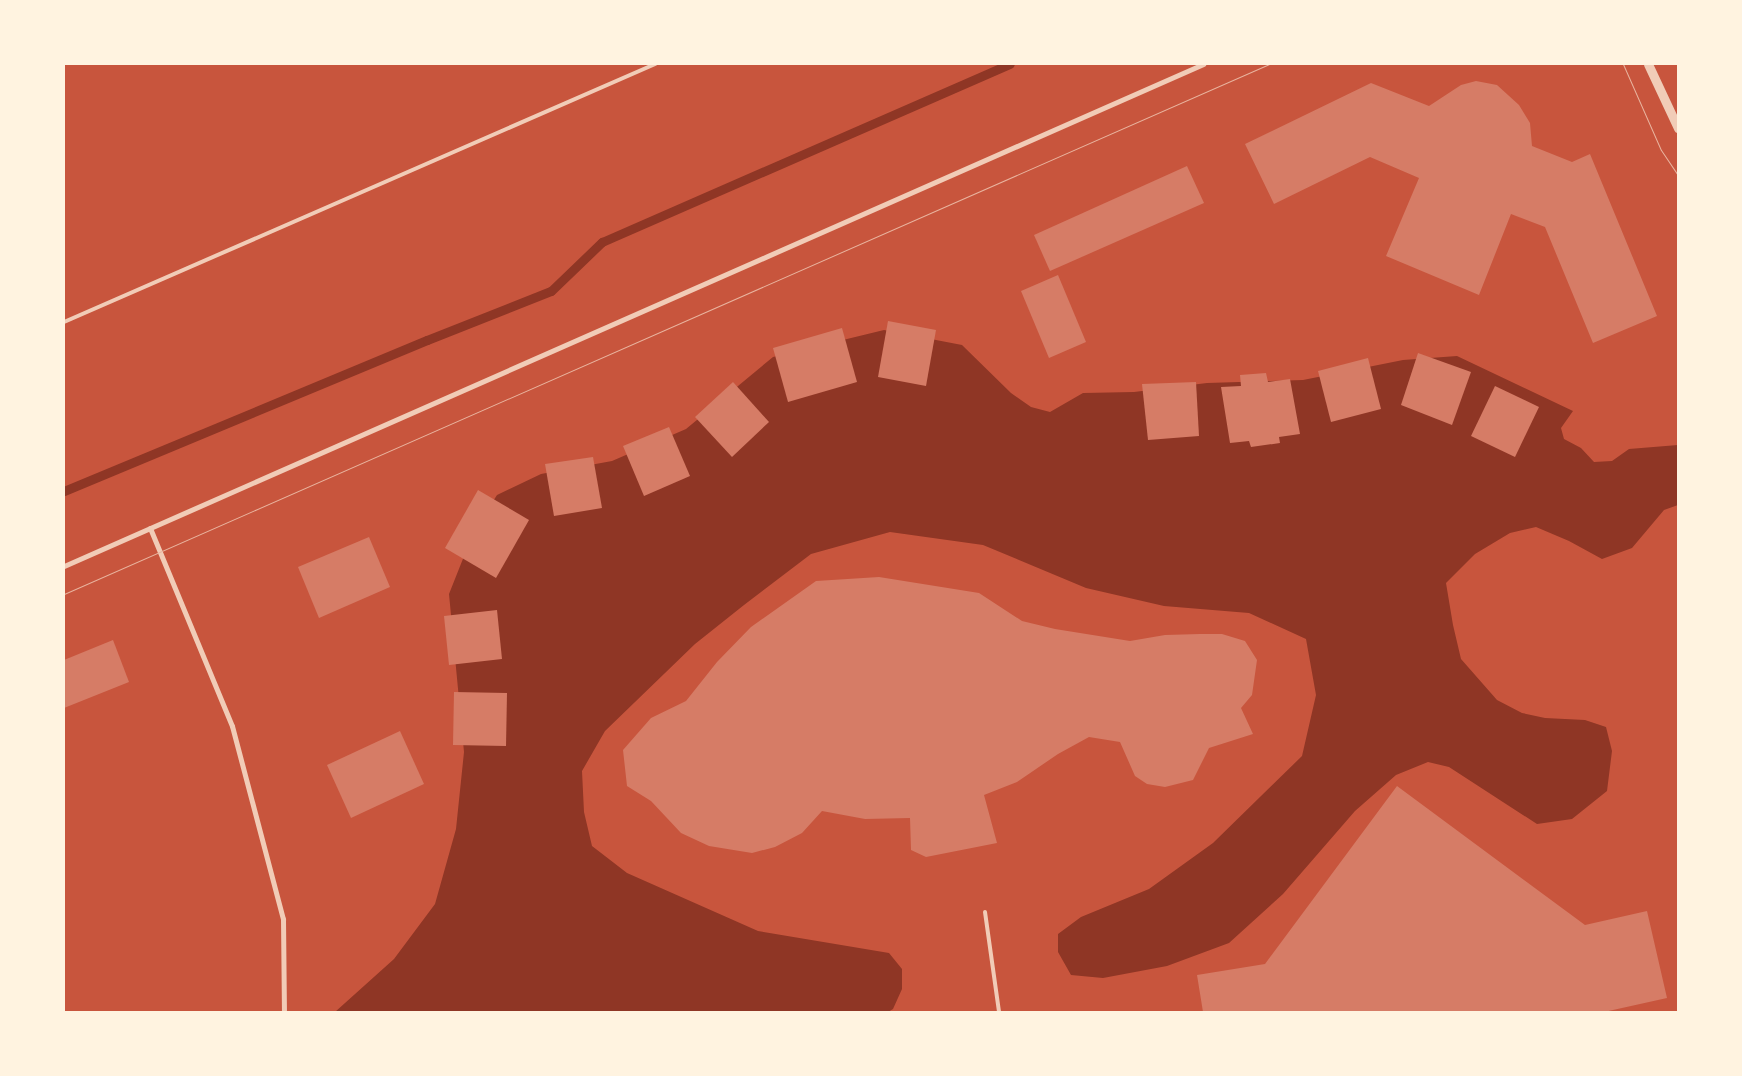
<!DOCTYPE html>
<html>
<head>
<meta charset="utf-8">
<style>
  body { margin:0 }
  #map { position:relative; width:1742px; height:1076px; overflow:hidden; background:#c8553d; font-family:"Alegreya Sans",sans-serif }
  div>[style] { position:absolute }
  .water>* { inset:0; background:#8f3625 }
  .stream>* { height:9px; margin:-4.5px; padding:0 4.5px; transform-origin:4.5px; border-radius:4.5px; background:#8f3625 }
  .building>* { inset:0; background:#d67c66 }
  .service>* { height:4px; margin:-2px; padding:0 2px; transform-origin:2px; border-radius:2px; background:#f1ccb7 }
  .minor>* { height:5px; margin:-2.5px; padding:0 2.5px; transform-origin:2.5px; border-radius:2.5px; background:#f1ccb7 }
  .tertiary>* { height:9px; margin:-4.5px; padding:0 4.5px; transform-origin:4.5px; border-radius:4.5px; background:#f1ccb7 }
  .tram>* { height:1px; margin:-0.5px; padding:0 0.5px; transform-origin:0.5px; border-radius:0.5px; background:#e9b49f }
  span { translate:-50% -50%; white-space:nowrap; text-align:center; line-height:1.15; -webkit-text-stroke:5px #fff3e0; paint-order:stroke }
  .frame { position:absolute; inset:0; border:65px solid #fff3e0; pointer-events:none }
</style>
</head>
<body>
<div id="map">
  <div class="water">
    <div style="clip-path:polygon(884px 330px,962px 345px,1011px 393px,1031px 407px,1050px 412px,1083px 393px,1134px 392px,1207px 383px,1303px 380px,1403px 360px,1457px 356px,1573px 411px,1561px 428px,1564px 439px,1581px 448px,1594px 462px,1612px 461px,1629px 449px,1678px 445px,1678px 505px,1664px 510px,1632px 548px,1602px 559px,1569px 541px,1536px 527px,1510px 533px,1475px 554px,1446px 583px,1453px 625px,1461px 659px,1497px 700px,1522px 713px,1545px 718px,1585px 720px,1606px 727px,1612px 751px,1607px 791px,1572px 819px,1537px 824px,1449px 767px,1428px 762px,1396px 775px,1355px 811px,1283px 894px,1229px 943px,1167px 966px,1103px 978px,1071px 975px,1058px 952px,1058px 934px,1081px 917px,1149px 889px,1213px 843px,1302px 756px,1316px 695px,1306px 639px,1249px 613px,1164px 606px,1086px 588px,983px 545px,890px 532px,811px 554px,744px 605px,695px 644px,605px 731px,582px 771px,584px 812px,592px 846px,627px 873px,758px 931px,889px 953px,902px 969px,902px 989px,893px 1009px,888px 1012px,335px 1012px,394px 959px,435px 904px,456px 829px,464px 752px,449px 594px,474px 531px,497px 495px,541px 474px,612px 461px,686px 429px,773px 357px)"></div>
  </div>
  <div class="stream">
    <div style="left:64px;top:491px;width:393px;rotate:-22.6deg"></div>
    <div style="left:427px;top:340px;width:133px;rotate:-21.6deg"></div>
    <div style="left:551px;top:291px;width:71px;rotate:-43.9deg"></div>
    <div style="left:602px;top:242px;width:445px;rotate:-23.6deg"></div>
  </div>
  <div class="building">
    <div style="clip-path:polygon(1476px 81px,1497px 85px,1519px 105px,1530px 123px,1532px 146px,1572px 162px,1590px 154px,1657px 316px,1593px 343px,1545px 227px,1511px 214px,1479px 295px,1386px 256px,1419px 178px,1370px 157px,1274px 204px,1245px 144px,1371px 83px,1429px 106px,1461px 85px)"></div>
    <div style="clip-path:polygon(1187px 166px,1204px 203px,1050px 271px,1034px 235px)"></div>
    <div style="clip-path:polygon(1058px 275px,1086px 342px,1049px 358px,1021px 291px)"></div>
    <div style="clip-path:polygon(888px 321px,936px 330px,926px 386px,878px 377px)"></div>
    <div style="clip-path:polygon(842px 328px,857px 382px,788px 402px,773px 348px)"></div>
    <div style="clip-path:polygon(1418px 353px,1471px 372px,1452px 425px,1401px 405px)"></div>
    <div style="clip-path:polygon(1368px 358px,1381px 409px,1331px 422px,1318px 371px)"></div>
    <div style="clip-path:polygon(1266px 373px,1268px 382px,1290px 379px,1300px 434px,1279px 437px,1280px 443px,1251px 447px,1249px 441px,1230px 443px,1221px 387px,1241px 386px,1240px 375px)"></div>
    <div style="clip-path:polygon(733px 382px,769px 422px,732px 457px,695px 417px)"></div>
    <div style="clip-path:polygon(1196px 382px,1199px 436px,1148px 440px,1142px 384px)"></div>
    <div style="clip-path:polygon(1495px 386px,1539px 407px,1515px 457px,1471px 436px)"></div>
    <div style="clip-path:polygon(669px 427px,690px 476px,644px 496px,623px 446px)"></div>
    <div style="clip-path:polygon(593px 457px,602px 508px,554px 516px,545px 464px)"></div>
    <div style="clip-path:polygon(478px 490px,529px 520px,496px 578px,445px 548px)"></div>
    <div style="clip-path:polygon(369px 537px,390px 587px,319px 618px,298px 567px)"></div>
    <div style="clip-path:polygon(879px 577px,979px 593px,1022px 621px,1055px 629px,1130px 641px,1165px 635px,1200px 634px,1222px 634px,1245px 641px,1257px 660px,1252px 695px,1241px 708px,1253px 734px,1209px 748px,1193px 780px,1165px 787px,1147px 784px,1135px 776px,1120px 742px,1089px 737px,1058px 754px,1017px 782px,984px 795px,997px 843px,926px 857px,911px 850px,910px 818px,865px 819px,822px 811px,802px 833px,775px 847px,752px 853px,709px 846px,681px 833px,651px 801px,627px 786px,623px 750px,651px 718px,686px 701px,717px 662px,751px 627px,816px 581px)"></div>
    <div style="clip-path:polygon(497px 610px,502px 659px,449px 665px,444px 616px)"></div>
    <div style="clip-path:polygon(113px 640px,129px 682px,64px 708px,64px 660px)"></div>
    <div style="clip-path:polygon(454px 692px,507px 693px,506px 746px,453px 745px)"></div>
    <div style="clip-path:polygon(400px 731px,424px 784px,351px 818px,327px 765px)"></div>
    <div style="clip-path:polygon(1397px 786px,1585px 925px,1647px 911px,1667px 998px,1604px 1012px,1203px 1012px,1197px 975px,1265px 964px)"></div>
  </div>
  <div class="service">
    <div style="left:64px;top:322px;width:645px;rotate:-23.58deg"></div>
    <div style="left:985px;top:912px;width:101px;rotate:82deg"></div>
  </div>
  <div class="minor">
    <div style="left:150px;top:528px;width:214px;rotate:67.5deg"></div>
    <div style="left:232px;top:726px;width:200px;rotate:75.2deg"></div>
    <div style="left:283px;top:919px;width:93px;rotate:89.4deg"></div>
    <div style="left:64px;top:566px;width:1245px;rotate:-23.78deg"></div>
  </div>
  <div class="tertiary">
    <div style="left:1648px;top:64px;width:71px;rotate:64.9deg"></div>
  </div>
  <div class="tram">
    <div style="left:1623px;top:64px;width:94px;rotate:66.2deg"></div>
    <div style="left:1661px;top:150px;width:30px;rotate:56deg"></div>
    <div style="left:64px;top:594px;width:1316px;rotate:-23.74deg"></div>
  </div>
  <div class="frame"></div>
</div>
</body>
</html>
